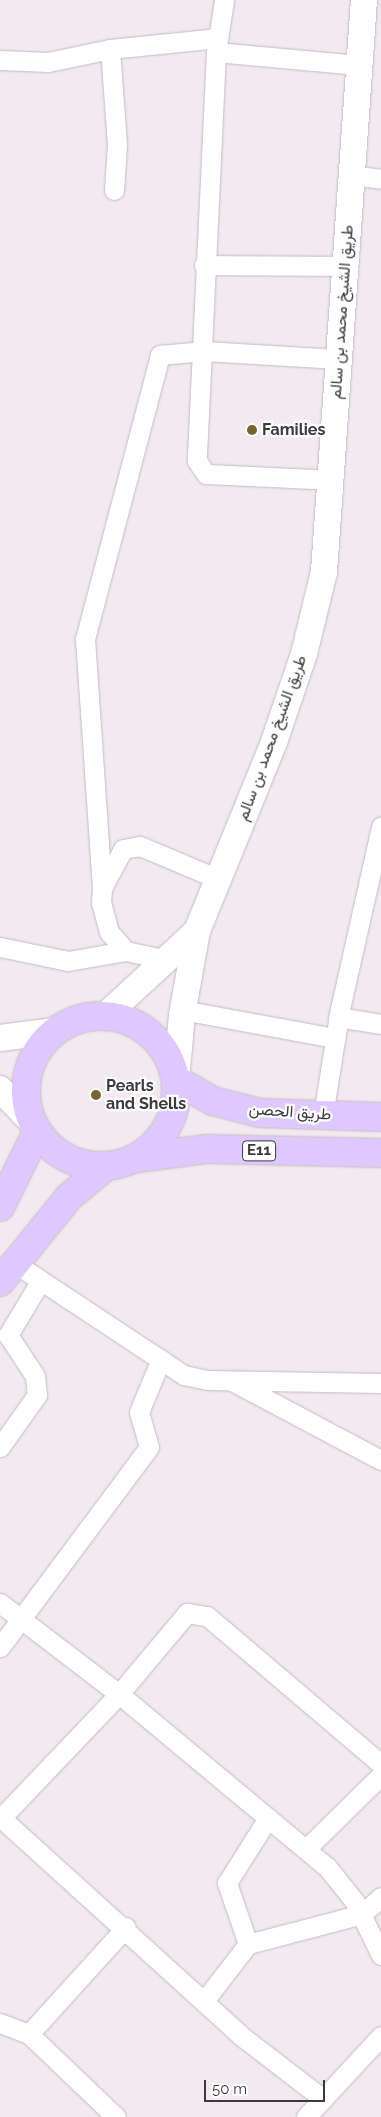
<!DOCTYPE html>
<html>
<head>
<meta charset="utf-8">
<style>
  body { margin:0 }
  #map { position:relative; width:381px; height:2117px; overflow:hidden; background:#f2e9f1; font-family:Raleway,Vazirmatn,sans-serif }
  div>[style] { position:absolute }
  .roads { filter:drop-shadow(0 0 1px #c4bcc3) drop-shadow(0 0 1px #c4bcc3) }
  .street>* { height:19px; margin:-9.5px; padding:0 9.5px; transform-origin:9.5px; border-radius:9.5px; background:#fff }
  .secondary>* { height:26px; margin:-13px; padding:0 13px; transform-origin:13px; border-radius:13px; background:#fff }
  .primary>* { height:28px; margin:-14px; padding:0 14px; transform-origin:14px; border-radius:14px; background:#dfc7ff }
  .primary>.ring { margin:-14px; padding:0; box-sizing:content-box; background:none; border:28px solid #dfc7ff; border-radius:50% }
  .dots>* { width:14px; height:14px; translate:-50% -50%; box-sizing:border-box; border:2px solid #fff; border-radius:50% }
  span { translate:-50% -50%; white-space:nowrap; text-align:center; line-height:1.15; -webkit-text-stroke:4.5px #fff; paint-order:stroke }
  .shield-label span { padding:1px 4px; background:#fff; border:1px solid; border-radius:4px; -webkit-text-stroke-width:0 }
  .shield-label { font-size:15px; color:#3c393c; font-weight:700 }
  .street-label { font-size:16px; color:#3c393c }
  .poi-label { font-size:16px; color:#3c393c; font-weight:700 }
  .left { translate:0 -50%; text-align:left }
  .scale { position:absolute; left:204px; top:2080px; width:121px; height:22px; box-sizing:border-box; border:2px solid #3c393c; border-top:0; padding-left:6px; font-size:15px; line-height:18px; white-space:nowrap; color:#3c393c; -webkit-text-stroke:4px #fff; paint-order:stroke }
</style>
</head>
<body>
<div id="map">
  <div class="roads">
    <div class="street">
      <div style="left:224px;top:0;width:53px;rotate:98.7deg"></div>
      <div style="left:216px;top:52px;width:409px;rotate:92.7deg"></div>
      <div style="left:197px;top:461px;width:16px;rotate:55deg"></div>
      <div style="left:206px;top:474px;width:125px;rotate:2.7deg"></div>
      <div style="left:110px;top:49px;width:96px;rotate:85.8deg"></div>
      <div style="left:117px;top:145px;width:45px;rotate:93.8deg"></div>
      <div style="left:216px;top:52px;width:143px;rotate:5.2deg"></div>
      <div style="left:0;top:60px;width:48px;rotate:2.4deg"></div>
      <div style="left:48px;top:62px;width:63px;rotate:-11.8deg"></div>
      <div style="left:110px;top:49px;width:109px;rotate:-5.8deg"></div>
      <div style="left:350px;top:175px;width:31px;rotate:7deg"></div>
      <div style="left:204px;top:265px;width:143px;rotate:0.4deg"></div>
      <div style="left:102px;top:888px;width:250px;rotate:-93.9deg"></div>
      <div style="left:85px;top:639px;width:294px;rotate:-75.2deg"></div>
      <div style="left:160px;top:355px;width:44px;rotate:-5.2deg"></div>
      <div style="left:204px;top:351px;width:134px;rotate:3.4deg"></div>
      <div style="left:0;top:947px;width:69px;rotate:11.6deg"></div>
      <div style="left:68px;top:961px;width:59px;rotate:-9.8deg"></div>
      <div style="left:126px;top:951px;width:42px;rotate:12.4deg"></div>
      <div style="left:126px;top:951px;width:25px;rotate:-132deg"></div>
      <div style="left:109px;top:932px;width:30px;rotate:-105deg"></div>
      <div style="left:101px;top:903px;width:15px;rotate:-86deg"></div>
      <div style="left:102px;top:888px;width:44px;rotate:-61.7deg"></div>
      <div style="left:123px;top:849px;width:17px;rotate:-10deg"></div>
      <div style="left:140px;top:846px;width:85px;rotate:22.9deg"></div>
      <div style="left:182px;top:1010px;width:156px;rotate:10.4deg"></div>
      <div style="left:338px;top:1017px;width:44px;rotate:9.2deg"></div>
      <div style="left:323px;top:1115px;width:107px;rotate:-80.9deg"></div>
      <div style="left:340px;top:1009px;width:187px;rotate:-77.3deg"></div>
      <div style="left:13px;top:1262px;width:205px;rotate:33.5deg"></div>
      <div style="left:184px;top:1375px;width:24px;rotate:12deg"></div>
      <div style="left:207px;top:1380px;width:174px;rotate:1deg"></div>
      <div style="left:234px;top:1382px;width:166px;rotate:28deg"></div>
      <div style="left:0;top:1447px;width:64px;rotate:-54.6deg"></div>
      <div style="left:37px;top:1395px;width:19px;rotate:-96deg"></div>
      <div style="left:35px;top:1376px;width:49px;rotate:-123.4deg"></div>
      <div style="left:8px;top:1335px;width:62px;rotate:-58.9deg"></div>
      <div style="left:0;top:1603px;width:150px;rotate:37.4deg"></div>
      <div style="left:119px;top:1694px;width:271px;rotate:39.8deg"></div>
      <div style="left:327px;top:1867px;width:45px;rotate:51.3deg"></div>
      <div style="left:355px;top:1902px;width:59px;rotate:63.9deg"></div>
      <div style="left:0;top:1647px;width:249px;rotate:-53.3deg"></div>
      <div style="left:149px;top:1447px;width:36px;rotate:-106deg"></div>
      <div style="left:139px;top:1412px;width:57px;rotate:-67.5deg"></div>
      <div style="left:0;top:1817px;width:324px;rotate:42.2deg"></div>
      <div style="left:240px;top:2035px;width:105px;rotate:37.6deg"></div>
      <div style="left:0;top:1819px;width:173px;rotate:-46.4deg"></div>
      <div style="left:119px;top:1694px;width:106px;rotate:-50deg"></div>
      <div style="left:187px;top:1613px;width:20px;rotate:9deg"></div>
      <div style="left:207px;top:1616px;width:228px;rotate:40.4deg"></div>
      <div style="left:306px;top:1849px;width:105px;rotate:-44.6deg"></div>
      <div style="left:248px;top:1944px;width:65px;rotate:-109deg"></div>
      <div style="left:227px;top:1883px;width:77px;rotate:-57.8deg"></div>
      <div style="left:204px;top:2001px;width:72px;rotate:-52.3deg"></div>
      <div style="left:248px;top:1944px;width:118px;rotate:-14.7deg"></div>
      <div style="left:362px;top:1914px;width:25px;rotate:-42deg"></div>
      <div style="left:0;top:2023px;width:31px;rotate:21deg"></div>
      <div style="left:29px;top:2034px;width:120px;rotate:43.7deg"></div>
      <div style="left:29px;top:2034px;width:144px;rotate:-47.8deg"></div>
      <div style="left:306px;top:2117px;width:110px;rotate:-47.2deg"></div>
    </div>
    <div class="secondary">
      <div style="left:105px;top:1016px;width:125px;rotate:-42.7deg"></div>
      <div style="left:0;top:1038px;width:55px;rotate:-7.3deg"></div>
      <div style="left:176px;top:1080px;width:65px;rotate:-84.7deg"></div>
      <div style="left:182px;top:1015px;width:85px;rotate:-79.9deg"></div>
      <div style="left:197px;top:931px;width:204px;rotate:-67.8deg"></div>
      <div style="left:274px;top:742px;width:93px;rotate:-71.2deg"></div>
      <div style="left:304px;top:654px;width:84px;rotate:-76.3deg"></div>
      <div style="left:324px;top:572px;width:573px;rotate:-86deg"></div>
      <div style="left:0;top:1089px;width:45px;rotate:45.9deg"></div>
    </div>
    <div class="primary">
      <div class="ring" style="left:26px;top:1016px;width:122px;height:122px"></div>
      <div style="left:176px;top:1080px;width:43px;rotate:29.6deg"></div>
      <div style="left:213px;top:1101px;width:49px;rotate:14.3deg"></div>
      <div style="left:260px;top:1113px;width:121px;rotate:1.9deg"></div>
      <div style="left:137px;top:1158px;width:71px;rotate:-7.3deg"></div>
      <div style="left:207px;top:1149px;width:174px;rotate:1.3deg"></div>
      <div style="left:0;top:1207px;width:84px;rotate:-63.7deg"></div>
      <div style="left:0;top:1282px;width:109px;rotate:-50.9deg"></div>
      <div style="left:69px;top:1197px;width:47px;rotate:-39.8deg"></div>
    </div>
  </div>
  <div class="dots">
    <div style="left:252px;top:430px;background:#766433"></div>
    <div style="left:96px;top:1095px;background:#766433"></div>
  </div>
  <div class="shield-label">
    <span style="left:259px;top:1151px">E11</span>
  </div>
  <div class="street-label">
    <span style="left:342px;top:312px;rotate:-86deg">طريق الشيخ محمد بن سالم</span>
    <span style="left:272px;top:738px;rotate:-70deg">طريق الشيخ محمد بن سالم</span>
    <span style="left:290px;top:1112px;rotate:4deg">طريق الحصن</span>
  </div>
  <div class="poi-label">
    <span class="left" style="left:262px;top:430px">Families</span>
    <span class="left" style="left:106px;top:1095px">Pearls<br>and Shells</span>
  </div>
  <div class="scale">50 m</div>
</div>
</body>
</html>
